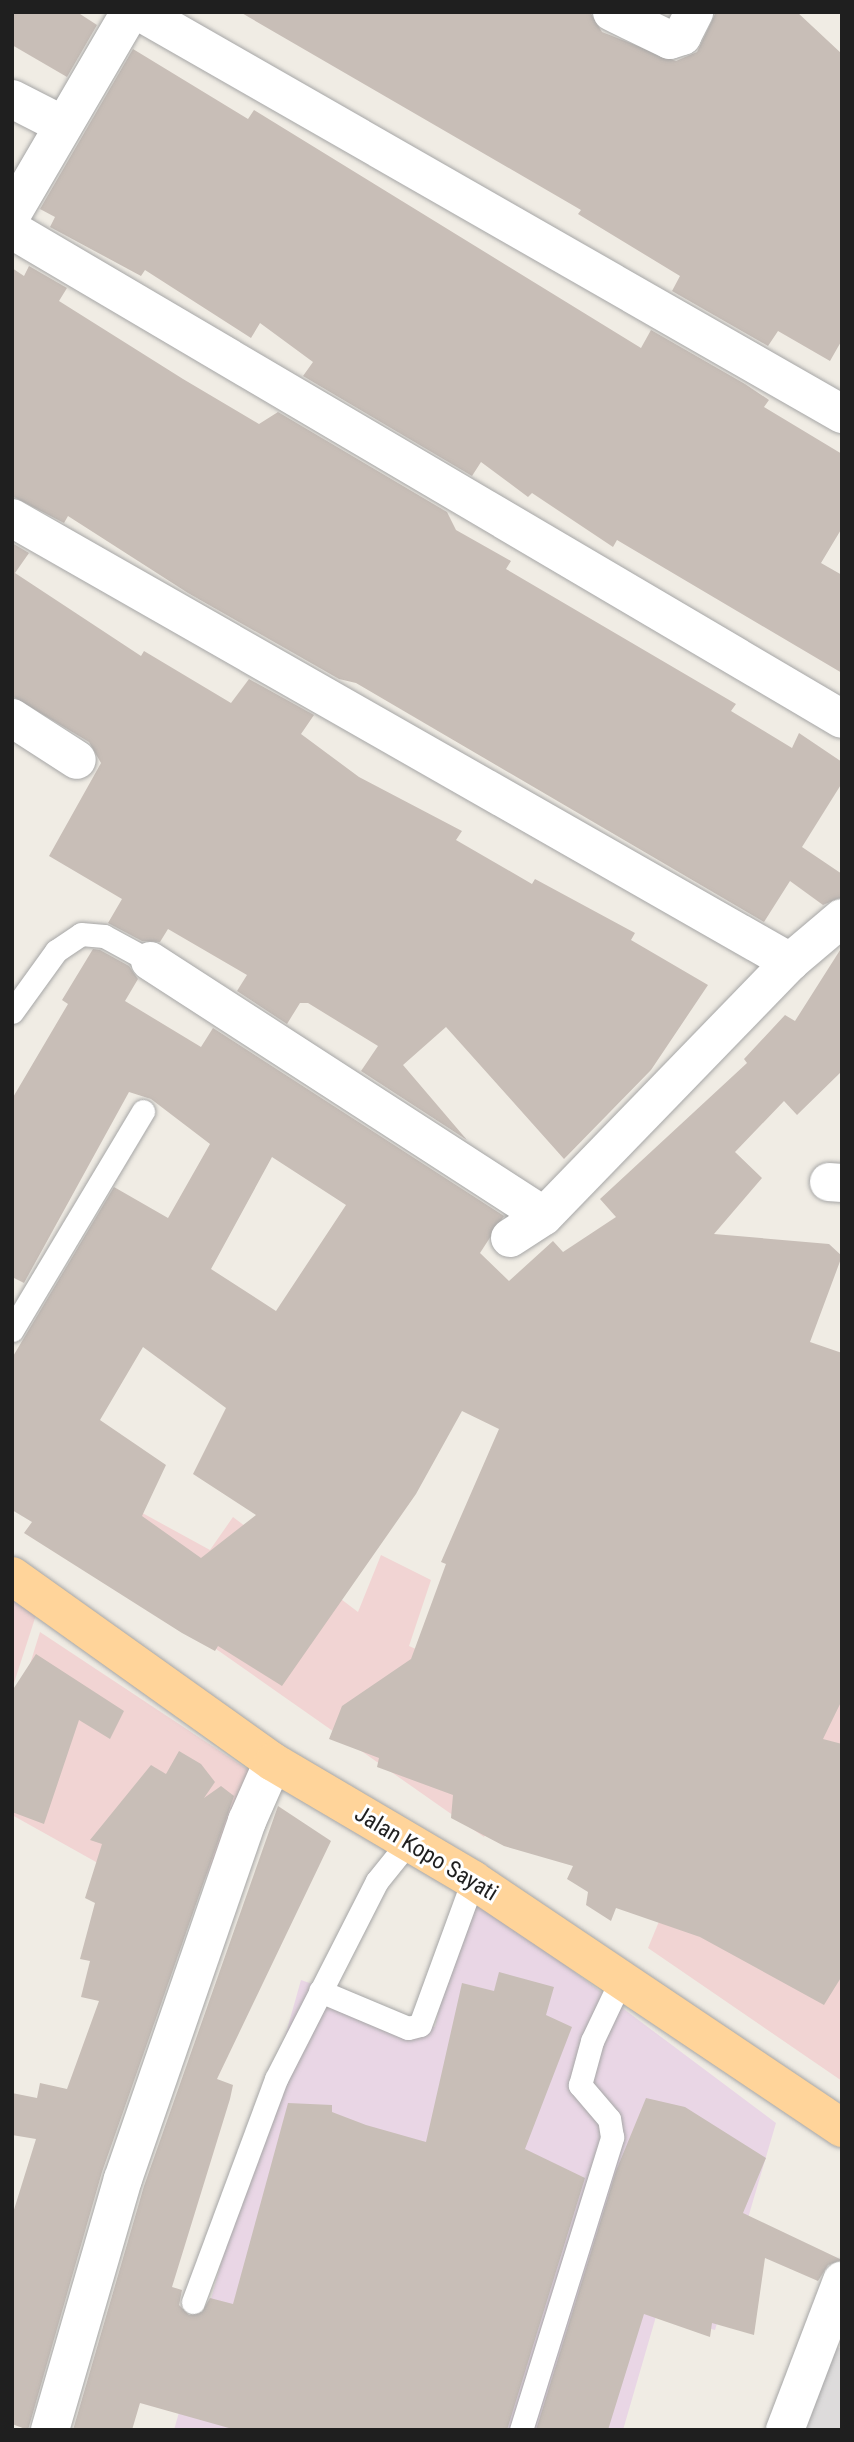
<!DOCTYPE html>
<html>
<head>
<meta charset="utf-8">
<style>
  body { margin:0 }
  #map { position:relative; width:854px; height:2442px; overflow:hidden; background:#f0ece4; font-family:"Roboto Condensed",sans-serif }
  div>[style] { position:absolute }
  .residential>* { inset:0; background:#dddbdb }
  .commercial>* { inset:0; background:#f1d4d3 }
  .industrial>* { inset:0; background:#e9d6e5 }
  .building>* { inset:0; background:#c8beb7 }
  .roads { filter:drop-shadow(0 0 2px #a6a6a6) drop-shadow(0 0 2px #a6a6a6) }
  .lane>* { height:23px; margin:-11.5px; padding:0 11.5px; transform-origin:11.5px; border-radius:11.5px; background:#fff }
  .street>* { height:38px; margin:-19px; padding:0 19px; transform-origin:19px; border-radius:19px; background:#fff }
  .primary>* { height:38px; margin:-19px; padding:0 19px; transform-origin:19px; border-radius:19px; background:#ffd49a }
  span { translate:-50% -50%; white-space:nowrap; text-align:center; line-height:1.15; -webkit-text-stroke:6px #fff; paint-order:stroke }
  .street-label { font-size:23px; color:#1f1f1f }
  .frame { position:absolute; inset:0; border:14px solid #1f1f1f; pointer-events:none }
</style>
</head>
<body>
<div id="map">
  <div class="residential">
    <div style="clip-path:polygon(827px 2343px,842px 2349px,842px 2430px,793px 2430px)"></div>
  </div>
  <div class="commercial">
    <div style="clip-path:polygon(62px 1469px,210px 1550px,233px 1517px,358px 1612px,381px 1555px,431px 1580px,409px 1646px,486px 1680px,518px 1768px,484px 1837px,12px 1506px)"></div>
    <div style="clip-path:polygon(12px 1596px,37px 1612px,12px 1689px)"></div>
    <div style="clip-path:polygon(40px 1632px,253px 1773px,189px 1914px,12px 1815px,12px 1722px)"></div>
    <div style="clip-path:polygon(842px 1697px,842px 2081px,648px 1948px,689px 1849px)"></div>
  </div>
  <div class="industrial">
    <div style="clip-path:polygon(465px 1890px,776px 2123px,715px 2330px,657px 2313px,623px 2430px,174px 2430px,301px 1980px,435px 2027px)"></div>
  </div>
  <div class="building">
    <div style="clip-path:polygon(12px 12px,77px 12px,97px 25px,67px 77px,12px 45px)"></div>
    <div style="clip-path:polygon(240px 12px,590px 12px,602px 32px,676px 61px,697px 52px,716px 12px,797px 12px,842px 54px,842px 340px,830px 361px,778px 331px,768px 346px,672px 291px,680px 276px,578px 214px,581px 210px)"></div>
    <div style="clip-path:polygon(133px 49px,248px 119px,254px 110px,641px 348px,651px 330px,745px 384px,769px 400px,764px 407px,842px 454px,842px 528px,821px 563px,842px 575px,842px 673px,617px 540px,613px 547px,532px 493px,528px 497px,481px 462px,472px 476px,303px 376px,313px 362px,260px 323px,251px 338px,145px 270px,141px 276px,50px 227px,55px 217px,40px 209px)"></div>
    <div style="clip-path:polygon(29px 266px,67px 288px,59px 301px,183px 379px,259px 424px,278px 412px,447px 512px,456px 530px,511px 561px,506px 569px,736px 704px,731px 711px,792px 748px,799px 733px,842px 762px,842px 783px,802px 847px,842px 874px,842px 897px,823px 905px,790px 881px,764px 922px,356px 683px,339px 679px,188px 593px,68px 516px,64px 523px,12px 496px,12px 268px,24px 276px)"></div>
    <div style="clip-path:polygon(12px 543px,29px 553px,15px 573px,141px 656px,144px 651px,231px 703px,249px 679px,314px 715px,301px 734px,359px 777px,462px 831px,456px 840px,532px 884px,535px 879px,635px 933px,631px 940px,708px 985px,651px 1070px,564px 1159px,446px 1027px,403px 1065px,467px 1140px,361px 1071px,378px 1046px,308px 1003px,300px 1003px,287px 1024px,237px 991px,247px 975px,168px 929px,160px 942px,142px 941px,108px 923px,122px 899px,49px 856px,101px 763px,89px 742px,12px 696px)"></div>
    <div style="clip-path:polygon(evenodd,842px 947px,842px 1071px,797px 1115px,784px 1101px,735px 1152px,762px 1178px,714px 1234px,829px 1244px,842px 1256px,810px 1342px,842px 1353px,842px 1700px,823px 1739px,842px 1744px,842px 1976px,824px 2005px,700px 1937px,616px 1908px,611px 1921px,586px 1905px,588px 1892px,567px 1879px,573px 1866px,504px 1846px,451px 1818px,453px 1795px,377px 1767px,379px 1758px,329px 1739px,342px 1706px,411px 1659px,446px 1564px,441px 1562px,499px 1429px,462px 1411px,416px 1494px,282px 1686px,218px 1646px,215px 1651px,182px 1633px,24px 1533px,32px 1522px,12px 1510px,12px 1358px,114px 1187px,168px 1218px,210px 1144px,151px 1099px,129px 1092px,24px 1283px,12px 1277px,12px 1099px,68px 1004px,62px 1000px,93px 949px,100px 950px,129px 966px,138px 979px,125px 1001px,201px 1047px,213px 1028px,504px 1216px,480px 1253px,509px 1281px,553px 1241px,563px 1252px,616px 1217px,600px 1199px,747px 1063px,744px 1059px,785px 1015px,795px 1021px,842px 947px,272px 1157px,346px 1205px,276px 1311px,211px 1269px,272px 1157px,842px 947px,143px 1347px,226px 1408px,193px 1474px,256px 1515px,201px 1558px,142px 1516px,166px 1465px,100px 1420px,143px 1347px)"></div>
    <div style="clip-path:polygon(36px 1654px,124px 1711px,110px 1739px,79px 1720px,44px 1824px,12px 1812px,12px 1691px)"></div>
    <div style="clip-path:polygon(179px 1751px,201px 1764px,215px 1782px,204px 1798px,221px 1786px,234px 1796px,102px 2172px,28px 2430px,12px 2424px,12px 2216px,36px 2139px,12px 2135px,12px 2093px,37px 2098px,40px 2083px,67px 2089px,99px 2001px,81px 1997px,90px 1961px,80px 1959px,95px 1903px,85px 1898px,102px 1844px,90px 1840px,151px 1765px,166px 1774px)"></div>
    <div style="clip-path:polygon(278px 1806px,331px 1841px,217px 2079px,233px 2085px,230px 2099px,172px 2287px,182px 2290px,179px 2305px,189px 2315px,202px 2312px,210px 2298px,233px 2304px,288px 2103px,332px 2105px,332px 2112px,366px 2125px,426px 2142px,462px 1983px,494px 1991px,499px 1972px,554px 1987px,546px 2015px,572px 2027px,525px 2149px,585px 2178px,507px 2430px,236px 2430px,140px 2403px,132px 2430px,73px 2430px,144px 2186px)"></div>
    <div style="clip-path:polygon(646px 2098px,685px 2107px,766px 2158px,743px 2213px,842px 2260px,828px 2265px,818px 2281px,765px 2258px,754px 2335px,712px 2323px,710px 2337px,644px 2314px,608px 2430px,536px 2430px,616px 2171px)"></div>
  </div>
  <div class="roads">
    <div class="lane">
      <div style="left:12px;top:1012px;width:75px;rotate:-54.2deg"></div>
      <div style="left:56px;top:951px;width:30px;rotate:-34deg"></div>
      <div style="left:81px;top:934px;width:23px;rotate:5deg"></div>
      <div style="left:104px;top:936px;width:52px;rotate:28.5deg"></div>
      <div style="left:12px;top:1330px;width:255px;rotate:-59.1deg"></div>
      <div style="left:320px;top:1991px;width:95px;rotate:22.8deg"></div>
      <div style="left:408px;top:2028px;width:12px;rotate:-14deg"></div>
      <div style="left:420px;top:2025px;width:154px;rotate:-69.9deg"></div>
      <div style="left:193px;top:2302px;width:238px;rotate:-69.6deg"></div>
      <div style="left:276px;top:2079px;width:222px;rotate:-63deg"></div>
      <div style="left:377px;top:1881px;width:53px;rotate:-51.2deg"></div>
      <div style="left:521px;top:2430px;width:307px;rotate:-72.7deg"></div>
      <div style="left:612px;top:2137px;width:18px;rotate:-99deg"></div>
      <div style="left:609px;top:2119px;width:45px;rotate:-130.5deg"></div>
      <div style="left:580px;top:2085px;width:46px;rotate:-74.7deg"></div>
      <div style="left:592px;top:2041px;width:68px;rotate:-64.6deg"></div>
    </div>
    <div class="street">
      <div style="left:140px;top:12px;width:809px;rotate:29.8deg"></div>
      <div style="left:612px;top:12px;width:64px;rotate:25.8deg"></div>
      <div style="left:670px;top:40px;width:13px;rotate:-18deg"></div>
      <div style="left:682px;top:36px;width:27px;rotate:-63deg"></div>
      <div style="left:12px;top:99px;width:55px;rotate:27deg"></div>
      <div style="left:12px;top:214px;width:234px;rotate:-59.7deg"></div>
      <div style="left:12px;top:230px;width:963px;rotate:30.5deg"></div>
      <div style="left:12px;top:518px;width:896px;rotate:29.71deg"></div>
      <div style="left:12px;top:718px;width:77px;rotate:32.9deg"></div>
      <div style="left:150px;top:961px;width:469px;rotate:32.9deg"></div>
      <div style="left:829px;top:1182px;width:13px;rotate:4deg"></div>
      <div style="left:510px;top:1238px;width:40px;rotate:-32.9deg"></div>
      <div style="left:544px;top:1216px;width:354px;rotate:-45.9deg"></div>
      <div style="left:790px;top:962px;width:68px;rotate:-40.2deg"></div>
      <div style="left:50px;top:2430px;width:261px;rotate:-73.8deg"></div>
      <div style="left:123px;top:2179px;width:379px;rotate:-70.9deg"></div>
      <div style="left:247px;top:1821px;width:64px;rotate:-66.2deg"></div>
      <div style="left:785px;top:2430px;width:160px;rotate:-69.1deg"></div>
    </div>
    <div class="primary">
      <div style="left:12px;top:1576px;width:320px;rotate:35.5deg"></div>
      <div style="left:273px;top:1762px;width:232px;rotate:30.5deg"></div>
      <div style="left:473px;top:1880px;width:445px;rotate:33.9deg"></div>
    </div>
  </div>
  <div class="street-label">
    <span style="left:426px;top:1854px;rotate:31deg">Jalan Kopo Sayati</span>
  </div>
  <div class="frame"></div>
</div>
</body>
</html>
